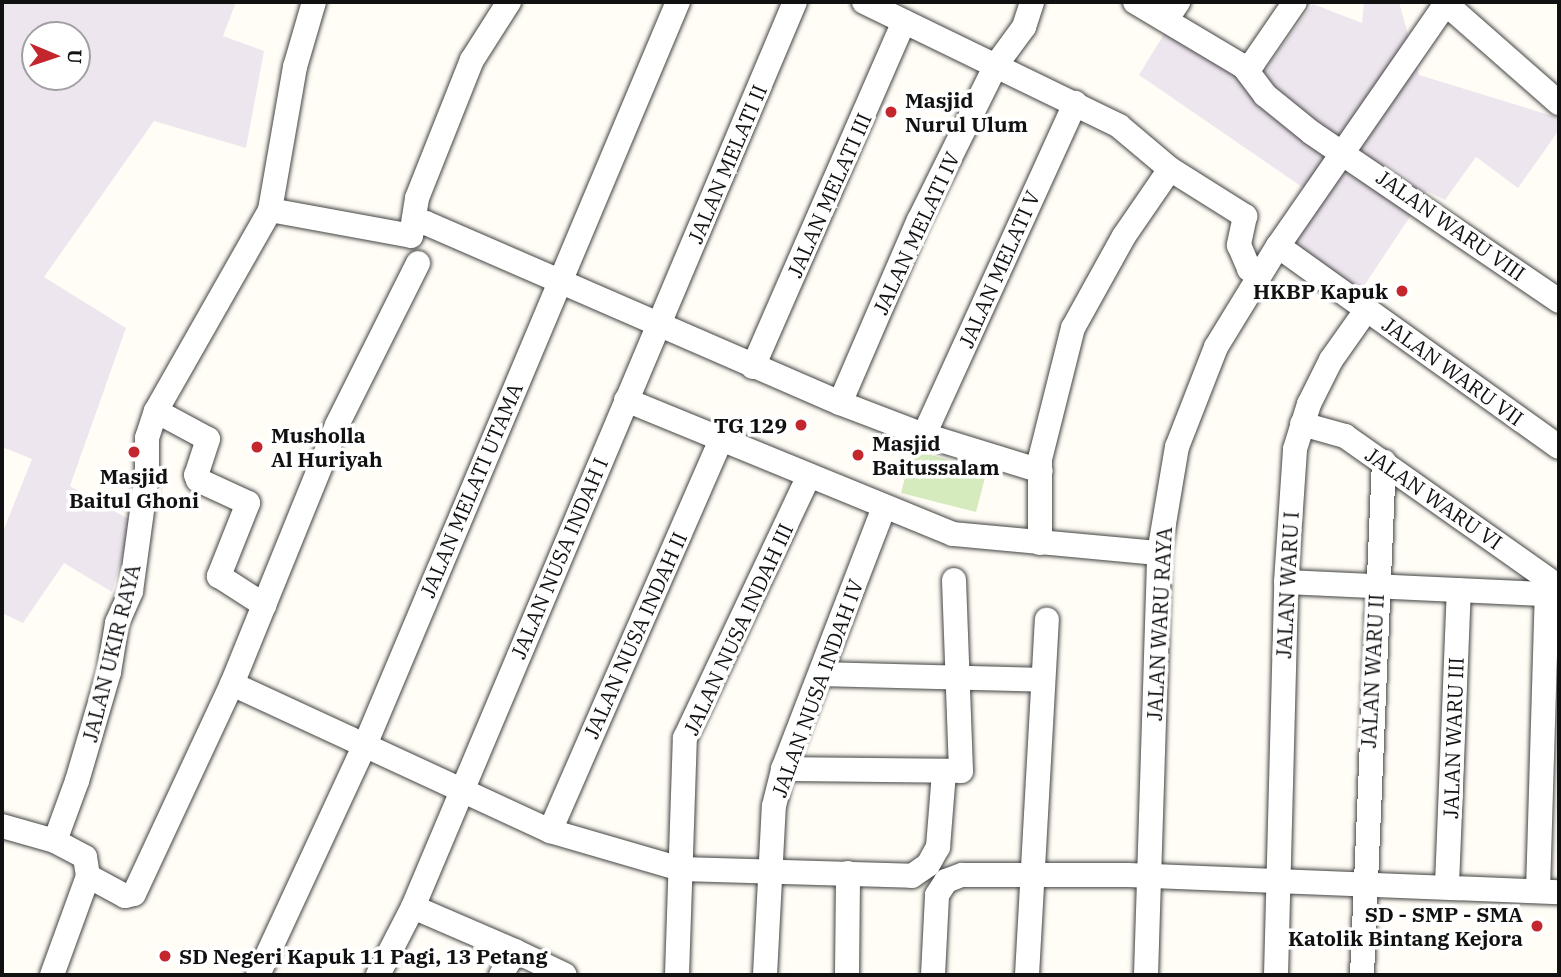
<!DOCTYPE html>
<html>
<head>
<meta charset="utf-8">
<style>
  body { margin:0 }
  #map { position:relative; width:1561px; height:977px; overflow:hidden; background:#fffdf5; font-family:"IBM Plex Serif",serif }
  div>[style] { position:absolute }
  .industrial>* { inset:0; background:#eee6ef }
  .green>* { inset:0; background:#d5ebbd }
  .roads { filter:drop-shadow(0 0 2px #444) drop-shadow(0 0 2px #444) }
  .minor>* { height:24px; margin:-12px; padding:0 12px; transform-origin:12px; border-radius:12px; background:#fff }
  .dots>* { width:19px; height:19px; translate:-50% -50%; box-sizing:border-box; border:4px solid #fff; border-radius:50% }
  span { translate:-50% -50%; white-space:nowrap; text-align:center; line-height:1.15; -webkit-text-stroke:7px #fff; paint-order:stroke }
  .poi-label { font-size:21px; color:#111; font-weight:700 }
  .left { translate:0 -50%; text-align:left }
  .right { translate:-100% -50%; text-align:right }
  .street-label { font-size:21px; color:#111 }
  .frame { position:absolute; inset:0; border:4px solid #111; pointer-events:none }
  .north { position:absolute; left:21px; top:21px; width:70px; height:70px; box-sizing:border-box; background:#fff; border:2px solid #a0a0a0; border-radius:50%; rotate:92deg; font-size:19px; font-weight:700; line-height:28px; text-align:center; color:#111 }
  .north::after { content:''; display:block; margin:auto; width:24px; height:32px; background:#c4262e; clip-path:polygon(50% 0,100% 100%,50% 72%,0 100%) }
</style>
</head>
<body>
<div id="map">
  <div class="industrial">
    <div style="clip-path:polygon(evenodd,2px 2px,236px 2px,223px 36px,264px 51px,246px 148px,154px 121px,44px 277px,126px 328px,70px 486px,132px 521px,112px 592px,64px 563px,23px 623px,2px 613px,2px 534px,32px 459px,2px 447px,2px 2px,35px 35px,77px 35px,77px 77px,35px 77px,35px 35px)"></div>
    <div style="clip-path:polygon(1364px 2px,1399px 2px,1419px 75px,1559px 118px,1559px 130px,1518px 188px,1476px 157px,1445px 200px,1427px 191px,1358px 295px,1286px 246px,1321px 200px,1139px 75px,1167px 29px,1256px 81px,1313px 4px,1362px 23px)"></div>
  </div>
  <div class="green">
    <div style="clip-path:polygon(912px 450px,987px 470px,976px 512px,901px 493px)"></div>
  </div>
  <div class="roads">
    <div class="minor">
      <div style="left:864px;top:2px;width:284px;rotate:25.9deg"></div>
      <div style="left:1119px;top:126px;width:67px;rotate:40.1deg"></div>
      <div style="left:1170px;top:169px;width:89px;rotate:32.1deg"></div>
      <div style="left:1245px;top:216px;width:30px;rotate:102deg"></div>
      <div style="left:1239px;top:245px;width:26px;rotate:67deg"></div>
      <div style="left:1249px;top:269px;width:13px;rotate:42deg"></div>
      <div style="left:1135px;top:2px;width:127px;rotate:30.8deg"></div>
      <div style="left:1166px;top:20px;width:22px;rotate:-56deg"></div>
      <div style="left:1244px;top:67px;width:35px;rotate:53deg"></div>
      <div style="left:1265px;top:95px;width:60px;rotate:39deg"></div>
      <div style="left:1312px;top:133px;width:299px;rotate:34.2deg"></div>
      <div style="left:1244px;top:67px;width:10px;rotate:-24deg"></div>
      <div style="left:1253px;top:63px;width:74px;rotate:-55.5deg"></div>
      <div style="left:270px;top:210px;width:143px;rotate:10.4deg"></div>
      <div style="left:411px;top:236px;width:38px;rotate:-81deg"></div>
      <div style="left:417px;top:198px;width:149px;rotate:-68.3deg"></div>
      <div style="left:472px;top:60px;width:69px;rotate:-57.5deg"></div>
      <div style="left:414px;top:224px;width:12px;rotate:-5deg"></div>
      <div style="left:426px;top:223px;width:451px;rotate:23.5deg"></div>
      <div style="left:840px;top:403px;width:90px;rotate:20.9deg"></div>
      <div style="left:924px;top:435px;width:122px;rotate:17.1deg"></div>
      <div style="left:1278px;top:246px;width:345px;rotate:35.6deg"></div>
      <div style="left:753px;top:367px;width:377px;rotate:-66.4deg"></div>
      <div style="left:626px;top:400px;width:353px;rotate:22.3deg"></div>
      <div style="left:953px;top:534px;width:207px;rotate:5.3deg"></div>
      <div style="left:840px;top:403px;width:199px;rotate:-66.7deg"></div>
      <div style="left:919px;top:220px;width:173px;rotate:-63.6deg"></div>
      <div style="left:996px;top:65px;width:47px;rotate:-53.6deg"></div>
      <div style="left:1024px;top:27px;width:26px;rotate:-72deg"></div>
      <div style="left:156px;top:411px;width:59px;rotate:28.3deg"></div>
      <div style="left:208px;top:439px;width:38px;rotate:108deg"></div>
      <div style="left:196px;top:475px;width:5px;rotate:68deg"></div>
      <div style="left:198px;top:480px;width:55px;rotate:24.7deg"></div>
      <div style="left:248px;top:503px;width:79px;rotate:111.7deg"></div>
      <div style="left:219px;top:576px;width:54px;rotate:32.8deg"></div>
      <div style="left:1302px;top:424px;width:45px;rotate:15.6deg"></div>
      <div style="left:1345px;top:436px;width:262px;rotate:35.2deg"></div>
      <div style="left:924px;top:435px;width:365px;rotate:-65.5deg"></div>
      <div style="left:1040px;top:543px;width:84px;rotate:-90deg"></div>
      <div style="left:1040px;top:459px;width:135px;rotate:-75.9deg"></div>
      <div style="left:1073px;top:328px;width:105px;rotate:-61deg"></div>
      <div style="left:1124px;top:236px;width:81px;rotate:-55.5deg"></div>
      <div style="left:1286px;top:582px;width:273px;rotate:2.7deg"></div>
      <div style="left:821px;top:674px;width:222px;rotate:1.5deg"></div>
      <div style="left:232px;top:684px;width:350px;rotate:24.8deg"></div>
      <div style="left:550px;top:831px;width:136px;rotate:16.2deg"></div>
      <div style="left:681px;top:869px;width:231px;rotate:1.7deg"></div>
      <div style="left:912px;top:876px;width:19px;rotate:-35deg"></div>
      <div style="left:928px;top:865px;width:21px;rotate:-61deg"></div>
      <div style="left:938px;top:847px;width:74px;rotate:-85.4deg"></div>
      <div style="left:783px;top:769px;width:178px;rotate:0.6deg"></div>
      <div style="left:961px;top:771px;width:191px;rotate:-92.1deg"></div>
      <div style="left:2px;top:826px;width:55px;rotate:15.8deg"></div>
      <div style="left:550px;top:831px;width:428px;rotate:-66.4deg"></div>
      <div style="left:88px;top:876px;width:42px;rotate:28.4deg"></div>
      <div style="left:125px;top:896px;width:9px;rotate:-13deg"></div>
      <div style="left:134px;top:894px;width:232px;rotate:-65deg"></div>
      <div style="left:232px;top:684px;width:279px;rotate:-67.9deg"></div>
      <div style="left:337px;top:425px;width:181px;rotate:-63.4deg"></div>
      <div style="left:1447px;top:885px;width:295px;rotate:-87.7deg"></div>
      <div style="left:1538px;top:891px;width:296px;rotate:-88.3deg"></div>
      <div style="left:413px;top:907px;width:111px;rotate:23.3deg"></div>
      <div style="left:515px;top:951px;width:28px;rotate:120deg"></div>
      <div style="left:515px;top:951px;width:55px;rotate:25.6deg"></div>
      <div style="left:52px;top:975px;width:105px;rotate:-70deg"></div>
      <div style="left:88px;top:876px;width:19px;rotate:-99deg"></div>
      <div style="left:85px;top:857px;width:34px;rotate:-152deg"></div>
      <div style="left:55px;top:841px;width:64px;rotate:-69.9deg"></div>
      <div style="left:77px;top:781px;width:114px;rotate:-73.6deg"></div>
      <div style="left:109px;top:672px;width:50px;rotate:-80.7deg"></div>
      <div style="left:117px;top:623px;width:35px;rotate:-66deg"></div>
      <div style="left:131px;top:591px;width:118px;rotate:-82.2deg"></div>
      <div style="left:147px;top:474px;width:36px;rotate:-90deg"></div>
      <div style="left:147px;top:438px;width:28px;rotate:-72deg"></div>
      <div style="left:156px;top:411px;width:231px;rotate:-60.4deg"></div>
      <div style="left:270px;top:210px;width:145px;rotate:-80.1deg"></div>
      <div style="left:295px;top:67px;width:68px;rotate:-73.7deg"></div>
      <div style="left:258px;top:975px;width:254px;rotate:-65.1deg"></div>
      <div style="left:365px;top:745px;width:806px;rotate:-67.16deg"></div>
      <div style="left:378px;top:975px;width:76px;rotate:-62.8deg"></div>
      <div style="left:413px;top:907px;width:982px;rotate:-67.12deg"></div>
      <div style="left:677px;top:975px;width:237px;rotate:-88.1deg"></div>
      <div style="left:685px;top:738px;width:290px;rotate:-64.7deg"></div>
      <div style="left:765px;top:975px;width:169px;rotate:-87deg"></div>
      <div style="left:774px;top:806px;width:38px;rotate:-76deg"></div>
      <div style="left:783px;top:769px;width:281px;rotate:-68.9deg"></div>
      <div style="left:847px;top:975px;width:102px;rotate:-89.4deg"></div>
      <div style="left:933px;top:975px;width:80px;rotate:-87.1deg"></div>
      <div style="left:937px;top:895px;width:17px;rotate:-57deg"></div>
      <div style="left:946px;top:881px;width:17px;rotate:-21deg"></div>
      <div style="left:962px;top:875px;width:166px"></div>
      <div style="left:1128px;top:875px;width:431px;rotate:2.3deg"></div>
      <div style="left:1027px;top:975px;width:356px;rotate:-86.8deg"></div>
      <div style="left:1146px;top:975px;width:422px;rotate:-88.2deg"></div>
      <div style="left:1159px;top:553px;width:108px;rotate:-80.4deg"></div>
      <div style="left:1177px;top:447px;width:107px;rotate:-68.7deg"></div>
      <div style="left:1216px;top:347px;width:119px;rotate:-58.5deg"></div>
      <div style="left:1278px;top:246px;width:288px;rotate:-55.3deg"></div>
      <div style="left:1442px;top:9px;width:11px;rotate:5deg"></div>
      <div style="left:1453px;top:10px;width:141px;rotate:41.3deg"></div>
      <div style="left:1276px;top:975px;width:393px;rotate:-88.5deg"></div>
      <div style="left:1286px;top:582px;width:133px;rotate:-86.1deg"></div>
      <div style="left:1295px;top:449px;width:47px;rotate:-72.7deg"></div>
      <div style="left:1309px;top:404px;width:49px;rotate:-63.4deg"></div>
      <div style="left:1331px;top:360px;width:62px;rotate:-54.8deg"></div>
      <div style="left:1362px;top:975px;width:514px;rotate:-87.55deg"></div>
    </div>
  </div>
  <div class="dots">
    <div style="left:891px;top:112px;background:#c4262e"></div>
    <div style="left:1402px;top:291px;background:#c4262e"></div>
    <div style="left:801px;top:425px;background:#c4262e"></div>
    <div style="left:257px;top:447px;background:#c4262e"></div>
    <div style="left:134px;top:452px;background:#c4262e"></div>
    <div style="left:858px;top:455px;background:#c4262e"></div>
    <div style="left:1537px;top:926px;background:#c4262e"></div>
    <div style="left:165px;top:956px;background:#c4262e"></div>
  </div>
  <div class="poi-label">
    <span class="left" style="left:905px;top:112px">Masjid<br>Nurul Ulum</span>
    <span class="right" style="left:1388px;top:291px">HKBP Kapuk</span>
    <span class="right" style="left:787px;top:425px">TG 129</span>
    <span class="left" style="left:271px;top:447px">Musholla<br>Al Huriyah</span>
    <span class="left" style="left:872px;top:455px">Masjid<br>Baitussalam</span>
    <span style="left:134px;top:488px">Masjid<br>Baitul Ghoni</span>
    <span class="right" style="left:1523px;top:926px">SD - SMP - SMA<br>Katolik Bintang Kejora</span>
    <span class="left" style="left:179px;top:956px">SD Negeri Kapuk 11 Pagi, 13 Petang</span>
  </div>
  <div class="street-label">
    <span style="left:727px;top:164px;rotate:-67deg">JALAN MELATI II</span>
    <span style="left:829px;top:195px;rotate:-66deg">JALAN MELATI III</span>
    <span style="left:1451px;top:225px;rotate:35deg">JALAN WARU VIII</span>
    <span style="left:916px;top:233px;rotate:-65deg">JALAN MELATI IV</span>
    <span style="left:999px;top:269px;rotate:-66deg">JALAN MELATI V</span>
    <span style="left:1453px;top:371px;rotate:36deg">JALAN WARU VII</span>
    <span style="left:471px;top:490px;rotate:-67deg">JALAN MELATI UTAMA</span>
    <span style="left:1434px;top:498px;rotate:35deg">JALAN WARU VI</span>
    <span style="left:559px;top:558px;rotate:-67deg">JALAN NUSA INDAH I</span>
    <span style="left:1287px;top:585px;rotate:-87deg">JALAN WARU I</span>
    <span style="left:1159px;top:624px;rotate:-87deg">JALAN WARU RAYA</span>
    <span style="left:738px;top:629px;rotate:-65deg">JALAN NUSA INDAH III</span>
    <span style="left:635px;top:635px;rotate:-66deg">JALAN NUSA INDAH II</span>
    <span style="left:111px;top:653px;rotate:-76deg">JALAN UKIR RAYA</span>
    <span style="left:1372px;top:671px;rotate:-87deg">JALAN WARU II</span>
    <span style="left:817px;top:688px;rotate:-70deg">JALAN NUSA INDAH IV</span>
    <span style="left:1453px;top:738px;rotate:-88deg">JALAN WARU III</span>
  </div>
  <div class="frame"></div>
  <div class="north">U</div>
</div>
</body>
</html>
